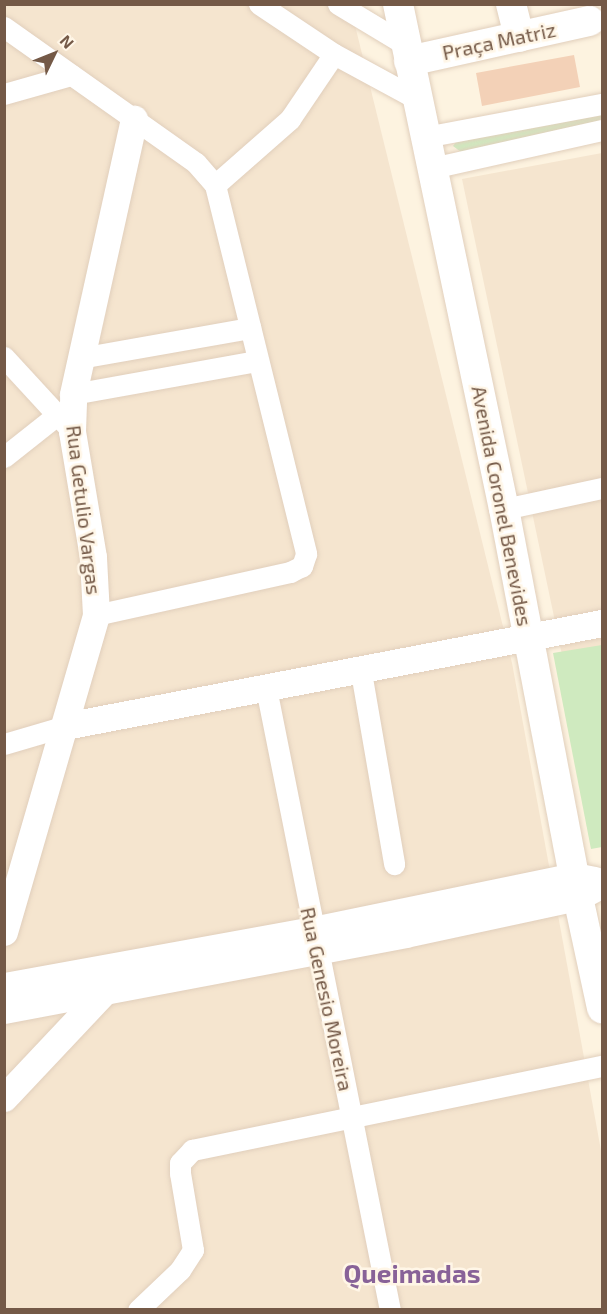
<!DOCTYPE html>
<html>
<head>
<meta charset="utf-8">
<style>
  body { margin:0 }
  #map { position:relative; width:607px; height:1314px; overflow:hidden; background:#fdf3e0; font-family:"Exo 2",sans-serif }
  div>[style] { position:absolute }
  .residential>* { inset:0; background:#f5e5cf }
  .green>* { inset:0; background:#cfeabf }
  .building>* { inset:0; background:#f3d1b7 }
  .roads { filter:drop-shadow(0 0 2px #e1cfbc) drop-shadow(0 0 2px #e1cfbc) }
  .minor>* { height:21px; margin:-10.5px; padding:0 10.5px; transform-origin:10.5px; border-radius:10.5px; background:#fff }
  .tertiary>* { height:27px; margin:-13.5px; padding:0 13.5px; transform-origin:13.5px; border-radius:13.5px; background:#fff }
  .secondary>* { height:30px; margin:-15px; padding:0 15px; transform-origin:15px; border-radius:15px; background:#fff }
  span { translate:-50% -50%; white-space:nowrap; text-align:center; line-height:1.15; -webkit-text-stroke:5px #fff6e7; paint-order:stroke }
  .street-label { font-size:20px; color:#745947 }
  .district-label { font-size:26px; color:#886298; font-weight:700 }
  .frame { position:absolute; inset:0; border:6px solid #745947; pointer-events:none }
  .north { position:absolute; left:24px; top:24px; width:60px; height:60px; -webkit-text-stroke:4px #fff6e7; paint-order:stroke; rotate:47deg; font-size:16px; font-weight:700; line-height:24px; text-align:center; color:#745947 }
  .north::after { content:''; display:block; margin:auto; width:21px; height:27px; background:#745947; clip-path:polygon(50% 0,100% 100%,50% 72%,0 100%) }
</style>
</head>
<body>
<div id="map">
  <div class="residential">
    <div style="clip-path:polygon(5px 5px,350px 5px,512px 663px,602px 1156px,602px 1309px,5px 1310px)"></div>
    <div style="clip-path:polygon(602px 153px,602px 845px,462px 179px)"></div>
  </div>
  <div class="green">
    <div style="clip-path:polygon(596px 112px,602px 116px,598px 123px,461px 152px,453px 146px,459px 138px)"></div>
    <div style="clip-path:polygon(602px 645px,602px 847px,591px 849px,553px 653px)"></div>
  </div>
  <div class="building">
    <div style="clip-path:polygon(574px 55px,580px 87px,482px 106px,476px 73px)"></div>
  </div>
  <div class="roads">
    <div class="minor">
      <div style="left:259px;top:4px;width:90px;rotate:33.7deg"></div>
      <div style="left:334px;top:54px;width:94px;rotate:28.5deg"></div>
      <div style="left:338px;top:4px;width:79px;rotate:31.1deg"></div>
      <div style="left:4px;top:27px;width:235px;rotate:35.3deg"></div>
      <div style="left:196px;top:163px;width:29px;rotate:49deg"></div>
      <div style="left:215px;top:185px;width:380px;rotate:76.1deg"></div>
      <div style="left:306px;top:554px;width:13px;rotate:108deg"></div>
      <div style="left:302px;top:566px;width:13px;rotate:153deg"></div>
      <div style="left:290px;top:572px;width:199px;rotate:167.5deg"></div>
      <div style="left:4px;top:94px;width:70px;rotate:-15.8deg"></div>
      <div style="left:425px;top:137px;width:180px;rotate:-10.6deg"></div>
      <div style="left:432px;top:168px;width:174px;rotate:-12.6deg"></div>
      <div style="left:215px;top:185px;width:100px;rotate:-41.3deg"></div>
      <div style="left:290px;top:119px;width:78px;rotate:-55.9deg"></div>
      <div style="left:4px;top:357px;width:100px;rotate:47.4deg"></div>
      <div style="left:80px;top:358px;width:173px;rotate:-10deg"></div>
      <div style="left:73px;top:394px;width:187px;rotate:-10.2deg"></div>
      <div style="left:4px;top:457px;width:68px;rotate:-38.4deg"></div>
      <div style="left:504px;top:509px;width:100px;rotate:-12.1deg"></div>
      <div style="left:361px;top:672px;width:195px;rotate:80.2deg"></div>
      <div style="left:266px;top:688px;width:634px;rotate:78.73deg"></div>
      <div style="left:4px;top:744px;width:64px;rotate:-16.4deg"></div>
      <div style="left:138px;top:1310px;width:58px;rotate:-43.6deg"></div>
      <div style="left:180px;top:1270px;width:24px;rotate:-57deg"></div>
      <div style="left:193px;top:1250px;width:78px;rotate:-99.6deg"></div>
      <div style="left:180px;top:1173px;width:10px;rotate:-90deg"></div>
      <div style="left:180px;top:1163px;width:18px;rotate:-47deg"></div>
      <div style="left:192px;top:1150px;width:419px;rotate:-11.6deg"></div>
    </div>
    <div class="tertiary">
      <div style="left:65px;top:726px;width:547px;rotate:-10.86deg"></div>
      <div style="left:4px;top:932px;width:330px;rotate:-73.8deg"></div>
      <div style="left:96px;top:615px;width:58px;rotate:-93deg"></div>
      <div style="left:93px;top:557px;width:128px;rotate:-99.5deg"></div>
      <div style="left:72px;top:431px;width:37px;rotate:-88deg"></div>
      <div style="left:73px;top:394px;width:282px;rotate:-77.5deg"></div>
      <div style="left:4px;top:986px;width:314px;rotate:-10.3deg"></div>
      <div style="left:313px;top:930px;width:267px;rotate:-11.7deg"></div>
      <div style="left:574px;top:876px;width:21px;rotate:11deg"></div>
      <div style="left:4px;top:1010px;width:408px;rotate:-10.7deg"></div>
      <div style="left:405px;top:934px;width:177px;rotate:-12.1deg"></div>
      <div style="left:578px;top:897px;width:27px;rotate:-28deg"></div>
      <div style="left:4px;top:1098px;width:143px;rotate:-46.7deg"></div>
    </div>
    <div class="secondary">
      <div style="left:398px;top:4px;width:516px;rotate:78.15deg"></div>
      <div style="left:504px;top:509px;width:395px;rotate:79.2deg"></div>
      <div style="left:578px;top:897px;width:114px;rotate:77.8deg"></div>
      <div style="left:511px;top:4px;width:34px;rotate:76deg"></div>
      <div style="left:409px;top:61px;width:185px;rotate:-12.5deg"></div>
    </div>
  </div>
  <div class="street-label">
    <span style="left:499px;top:41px;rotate:-12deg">Praça Matriz</span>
    <span style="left:502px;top:506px;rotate:79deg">Avenida Coronel Benevides</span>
    <span style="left:84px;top:510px;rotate:83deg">Rua Getulio Vargas</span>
    <span style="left:327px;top:999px;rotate:78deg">Rua Genesio Moreira</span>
  </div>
  <div class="district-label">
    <span style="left:412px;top:1273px">Queimadas</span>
  </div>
  <div class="frame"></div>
  <div class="north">N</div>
</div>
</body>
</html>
